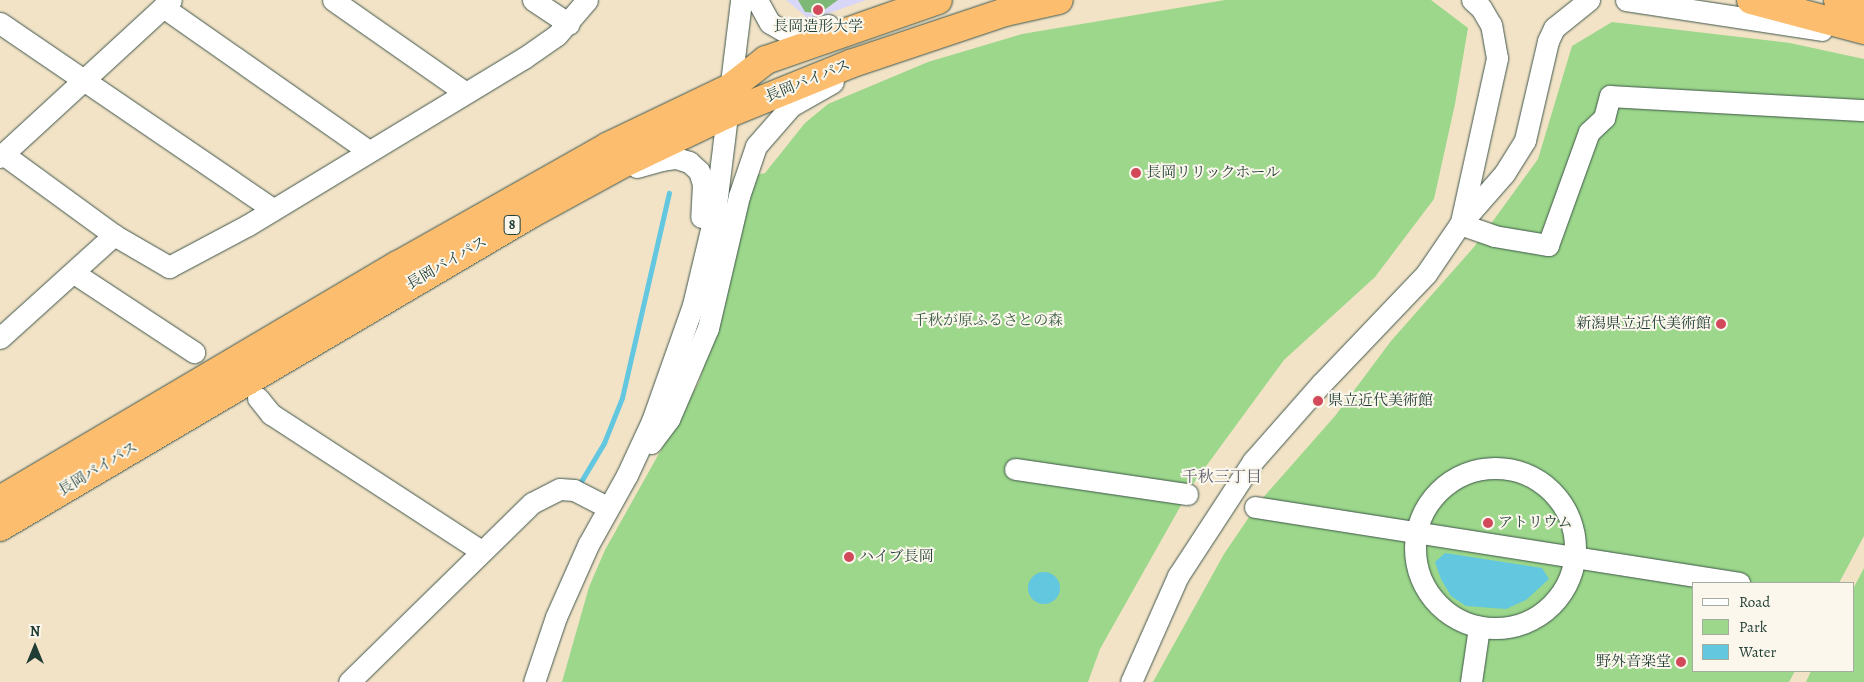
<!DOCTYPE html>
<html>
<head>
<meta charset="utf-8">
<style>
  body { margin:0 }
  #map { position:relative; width:1864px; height:682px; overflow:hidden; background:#f2e3c7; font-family:Alegreya,"Noto Serif JP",serif }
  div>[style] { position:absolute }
  .built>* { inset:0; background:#d9d7f7 }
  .green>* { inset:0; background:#9cd78b }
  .forest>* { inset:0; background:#7db877 }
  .water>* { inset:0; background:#63c7e0 }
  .round { border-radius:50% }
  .stream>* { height:4.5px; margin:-2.25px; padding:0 2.25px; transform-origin:2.25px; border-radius:2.25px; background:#63c7e0 }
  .roads { filter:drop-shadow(0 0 1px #3f564a) drop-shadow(0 0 1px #3f564a) }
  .minor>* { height:21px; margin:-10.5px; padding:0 10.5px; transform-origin:10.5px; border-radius:10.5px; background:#fff }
  .minor>.ring { margin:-10.5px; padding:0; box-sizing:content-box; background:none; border:21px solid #fff; border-radius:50% }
  .highway>* { height:28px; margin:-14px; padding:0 14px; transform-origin:14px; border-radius:14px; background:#fcbd6f }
  .dots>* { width:14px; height:14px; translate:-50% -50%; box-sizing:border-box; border:2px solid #fbf7ec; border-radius:50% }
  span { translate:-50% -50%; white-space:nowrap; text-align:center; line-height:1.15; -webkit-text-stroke:4px #fbf7ec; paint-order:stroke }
  .shield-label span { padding:1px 4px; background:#fbf7ec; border:1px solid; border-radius:4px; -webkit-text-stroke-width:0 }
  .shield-label { font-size:14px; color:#1f3d34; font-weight:700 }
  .poi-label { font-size:15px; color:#1f3d34 }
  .left { translate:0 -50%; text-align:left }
  .right { translate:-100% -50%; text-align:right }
  .street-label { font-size:15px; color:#1f3d34 }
  .park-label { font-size:15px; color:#385c45 }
  .neighbourhood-label { font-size:16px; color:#5f6271 }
  .legend { position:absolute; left:1692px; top:582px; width:162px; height:90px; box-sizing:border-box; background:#fbf7ec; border:1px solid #a3ada2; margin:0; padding:6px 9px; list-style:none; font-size:15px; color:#1f3d34 }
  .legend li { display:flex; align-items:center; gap:10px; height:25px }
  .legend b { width:25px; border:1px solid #a3ada2 }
  .north { position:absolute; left:10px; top:622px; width:50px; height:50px; -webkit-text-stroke:4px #fbf7ec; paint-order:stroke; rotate:0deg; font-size:14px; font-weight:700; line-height:20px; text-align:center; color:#1f3d34 }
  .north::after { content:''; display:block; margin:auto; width:18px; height:22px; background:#1f3d34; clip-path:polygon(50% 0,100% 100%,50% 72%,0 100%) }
</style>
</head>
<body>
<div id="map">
  <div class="built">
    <div style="clip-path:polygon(786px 0,866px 0,810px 20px)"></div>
  </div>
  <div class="green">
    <div style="clip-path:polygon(1225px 0,1431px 0,1468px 28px,1455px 104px,1434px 199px,1375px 277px,1284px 360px,1193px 484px,1100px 649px,1088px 682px,562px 682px,589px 587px,605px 550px,699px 382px,718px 321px,752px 176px,765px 173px,805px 123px,828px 104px,928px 62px,1022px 34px)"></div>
    <div style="clip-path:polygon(1612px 22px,1790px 43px,1864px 59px,1864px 536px,1839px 583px,1693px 583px,1693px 671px,1795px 671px,1789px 682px,1153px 682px,1224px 554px,1260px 501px,1335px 416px,1391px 341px,1474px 247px,1538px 159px,1572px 46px)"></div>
    <div style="clip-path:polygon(1864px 568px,1864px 682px,1806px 682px,1811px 671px,1853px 671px,1853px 589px)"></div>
  </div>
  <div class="forest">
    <div style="clip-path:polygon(798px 0,838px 0,820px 13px,805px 12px)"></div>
  </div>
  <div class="water">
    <div style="clip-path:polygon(1445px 553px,1542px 568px,1549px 579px,1526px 600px,1506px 609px,1466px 606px,1451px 596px,1441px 579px,1435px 562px)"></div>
    <div class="round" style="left:1028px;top:572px;width:32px;height:32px"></div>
  </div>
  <div class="stream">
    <div style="left:579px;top:485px;width:49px;rotate:-59.2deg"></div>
    <div style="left:604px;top:443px;width:48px;rotate:-68.2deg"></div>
    <div style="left:622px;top:398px;width:210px;rotate:-77.1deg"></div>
  </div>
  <div class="roads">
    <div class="minor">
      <div style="left:333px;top:0;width:159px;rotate:35deg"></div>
      <div style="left:533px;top:0;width:43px;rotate:33.7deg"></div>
      <div style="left:757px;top:0;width:26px;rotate:61deg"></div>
      <div style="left:770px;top:23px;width:22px;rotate:30deg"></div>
      <div style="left:789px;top:34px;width:40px;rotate:-13deg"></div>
      <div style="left:1626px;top:0;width:198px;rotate:8.7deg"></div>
      <div style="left:163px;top:7px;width:249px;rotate:35deg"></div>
      <div style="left:0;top:23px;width:328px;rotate:34.3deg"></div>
      <div style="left:3px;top:154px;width:137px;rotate:36.1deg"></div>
      <div style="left:114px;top:235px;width:64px;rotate:30.2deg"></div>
      <div style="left:169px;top:267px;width:89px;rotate:-28deg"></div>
      <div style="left:248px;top:225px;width:323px;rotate:-31.2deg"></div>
      <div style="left:524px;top:58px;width:40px;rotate:-34.9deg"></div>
      <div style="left:557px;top:35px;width:46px;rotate:-49.4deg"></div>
      <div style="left:0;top:157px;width:232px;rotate:-42.6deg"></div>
      <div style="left:637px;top:167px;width:25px;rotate:-16deg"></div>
      <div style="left:661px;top:160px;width:15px;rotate:-8deg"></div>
      <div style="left:676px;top:158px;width:14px;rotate:17deg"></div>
      <div style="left:689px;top:162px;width:13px;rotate:42deg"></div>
      <div style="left:699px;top:171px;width:14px;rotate:73deg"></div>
      <div style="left:703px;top:184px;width:33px;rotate:93deg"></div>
      <div style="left:1461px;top:222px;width:168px;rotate:-77.6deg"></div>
      <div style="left:1497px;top:58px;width:34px;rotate:-100deg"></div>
      <div style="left:1491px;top:25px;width:20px;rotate:-120deg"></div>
      <div style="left:1481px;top:8px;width:12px;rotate:-138deg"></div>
      <div style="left:1460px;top:224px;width:36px;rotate:19deg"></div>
      <div style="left:1494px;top:236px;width:55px;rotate:9.5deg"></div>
      <div style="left:1548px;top:245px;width:120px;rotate:-70.1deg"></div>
      <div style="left:1589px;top:132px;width:21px;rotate:-43deg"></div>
      <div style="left:1604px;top:118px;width:23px;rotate:-75deg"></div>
      <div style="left:1610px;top:96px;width:254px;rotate:3.2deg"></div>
      <div style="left:74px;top:273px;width:144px;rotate:33.4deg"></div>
      <div style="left:0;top:338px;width:154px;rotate:-42.1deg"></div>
      <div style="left:258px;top:398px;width:21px;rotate:51deg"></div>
      <div style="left:271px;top:414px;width:251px;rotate:33.1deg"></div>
      <div style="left:651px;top:443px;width:30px;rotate:-53deg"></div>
      <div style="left:669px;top:419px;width:99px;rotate:-66.8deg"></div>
      <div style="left:708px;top:328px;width:136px;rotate:-76.8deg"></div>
      <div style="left:739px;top:196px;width:53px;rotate:-71.2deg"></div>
      <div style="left:756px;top:146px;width:53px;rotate:-48.8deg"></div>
      <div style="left:791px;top:106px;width:48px;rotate:-29.7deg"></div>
      <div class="ring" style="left:1415px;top:468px;width:139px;height:139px"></div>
      <div style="left:1015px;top:469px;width:174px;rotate:8.3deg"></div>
      <div style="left:1255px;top:507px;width:490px;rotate:8.9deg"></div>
      <div style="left:349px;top:682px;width:256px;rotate:-44.4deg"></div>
      <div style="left:532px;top:503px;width:31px;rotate:-27deg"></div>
      <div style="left:560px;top:489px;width:14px;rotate:4deg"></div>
      <div style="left:574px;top:490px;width:37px;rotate:27deg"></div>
      <div style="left:534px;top:682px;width:69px;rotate:-71.3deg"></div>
      <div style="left:556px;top:617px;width:79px;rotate:-66deg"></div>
      <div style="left:588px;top:545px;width:80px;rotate:-60.9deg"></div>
      <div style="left:627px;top:475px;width:60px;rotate:-65.2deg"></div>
      <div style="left:652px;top:421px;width:123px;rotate:-70.5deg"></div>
      <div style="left:693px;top:305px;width:95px;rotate:-76.6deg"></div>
      <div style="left:715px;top:213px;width:215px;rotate:-83deg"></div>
      <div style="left:1131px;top:682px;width:116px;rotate:-66.1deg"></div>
      <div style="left:1178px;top:576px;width:137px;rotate:-56.9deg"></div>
      <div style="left:1253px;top:461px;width:103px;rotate:-48.6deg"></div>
      <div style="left:1321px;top:384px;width:152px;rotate:-46.3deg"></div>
      <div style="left:1426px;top:274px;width:60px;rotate:-55.8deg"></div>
      <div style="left:1460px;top:224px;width:67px;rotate:-48.7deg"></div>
      <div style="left:1504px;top:174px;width:40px;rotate:-58deg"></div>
      <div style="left:1525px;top:140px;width:102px;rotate:-76.9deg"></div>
      <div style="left:1548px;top:41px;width:14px;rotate:-65deg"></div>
      <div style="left:1554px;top:28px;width:45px;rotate:-38.7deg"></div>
      <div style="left:1471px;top:682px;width:56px;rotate:-81.7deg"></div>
    </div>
    <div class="highway">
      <div style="left:1751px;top:0;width:117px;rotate:14.9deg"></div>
      <div style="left:1838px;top:0;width:27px;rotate:15deg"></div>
      <div style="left:0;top:500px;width:462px;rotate:-30.6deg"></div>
      <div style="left:398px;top:265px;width:240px;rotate:-29.4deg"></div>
      <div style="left:607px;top:147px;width:136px;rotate:-25.6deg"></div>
      <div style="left:730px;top:88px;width:46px;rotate:-37.9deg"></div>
      <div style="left:766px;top:60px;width:182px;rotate:-19.2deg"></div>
      <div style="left:0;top:527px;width:614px;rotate:-30.53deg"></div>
      <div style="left:529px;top:215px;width:108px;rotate:-28.7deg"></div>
      <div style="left:624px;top:163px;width:114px;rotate:-25.4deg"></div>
      <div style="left:727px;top:114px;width:133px;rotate:-22.1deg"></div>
      <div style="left:850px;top:64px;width:163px;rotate:-18.5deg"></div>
      <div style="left:1005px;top:12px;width:55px;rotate:-12.5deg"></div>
    </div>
  </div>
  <div class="dots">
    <div style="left:818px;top:10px;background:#d1495b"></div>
    <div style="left:1136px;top:173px;background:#d1495b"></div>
    <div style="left:1721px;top:324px;background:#d1495b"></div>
    <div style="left:1318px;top:401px;background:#d1495b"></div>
    <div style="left:1488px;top:523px;background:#d1495b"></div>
    <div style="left:849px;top:557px;background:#d1495b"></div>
    <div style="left:1681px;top:662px;background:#d1495b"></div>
  </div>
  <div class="shield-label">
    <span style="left:512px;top:225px">8</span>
  </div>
  <div class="poi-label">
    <span style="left:818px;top:27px">長岡造形大学</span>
    <span class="left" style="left:1146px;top:173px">長岡リリックホール</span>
    <span class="right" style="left:1711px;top:324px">新潟県立近代美術館</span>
    <span class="left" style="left:1328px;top:401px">県立近代美術館</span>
    <span class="left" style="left:1498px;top:523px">アトリウム</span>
    <span class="left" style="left:859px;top:557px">ハイブ長岡</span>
    <span class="right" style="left:1671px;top:662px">野外音楽堂</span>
  </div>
  <div class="street-label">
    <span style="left:808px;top:81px;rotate:-22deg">長岡バイパス</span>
    <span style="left:447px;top:263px;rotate:-30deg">長岡バイパス</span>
    <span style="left:98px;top:469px;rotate:-31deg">長岡バイパス</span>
  </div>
  <div class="park-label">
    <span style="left:988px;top:321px">千秋が原ふるさとの森</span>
  </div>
  <div class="neighbourhood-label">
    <span style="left:1222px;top:477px">千秋三丁目</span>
  </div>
  <ul class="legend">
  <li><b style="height:6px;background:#fff"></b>Road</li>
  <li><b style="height:14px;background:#9cd78b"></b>Park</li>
  <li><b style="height:14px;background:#63c7e0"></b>Water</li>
  </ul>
  <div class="north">N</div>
</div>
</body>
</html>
